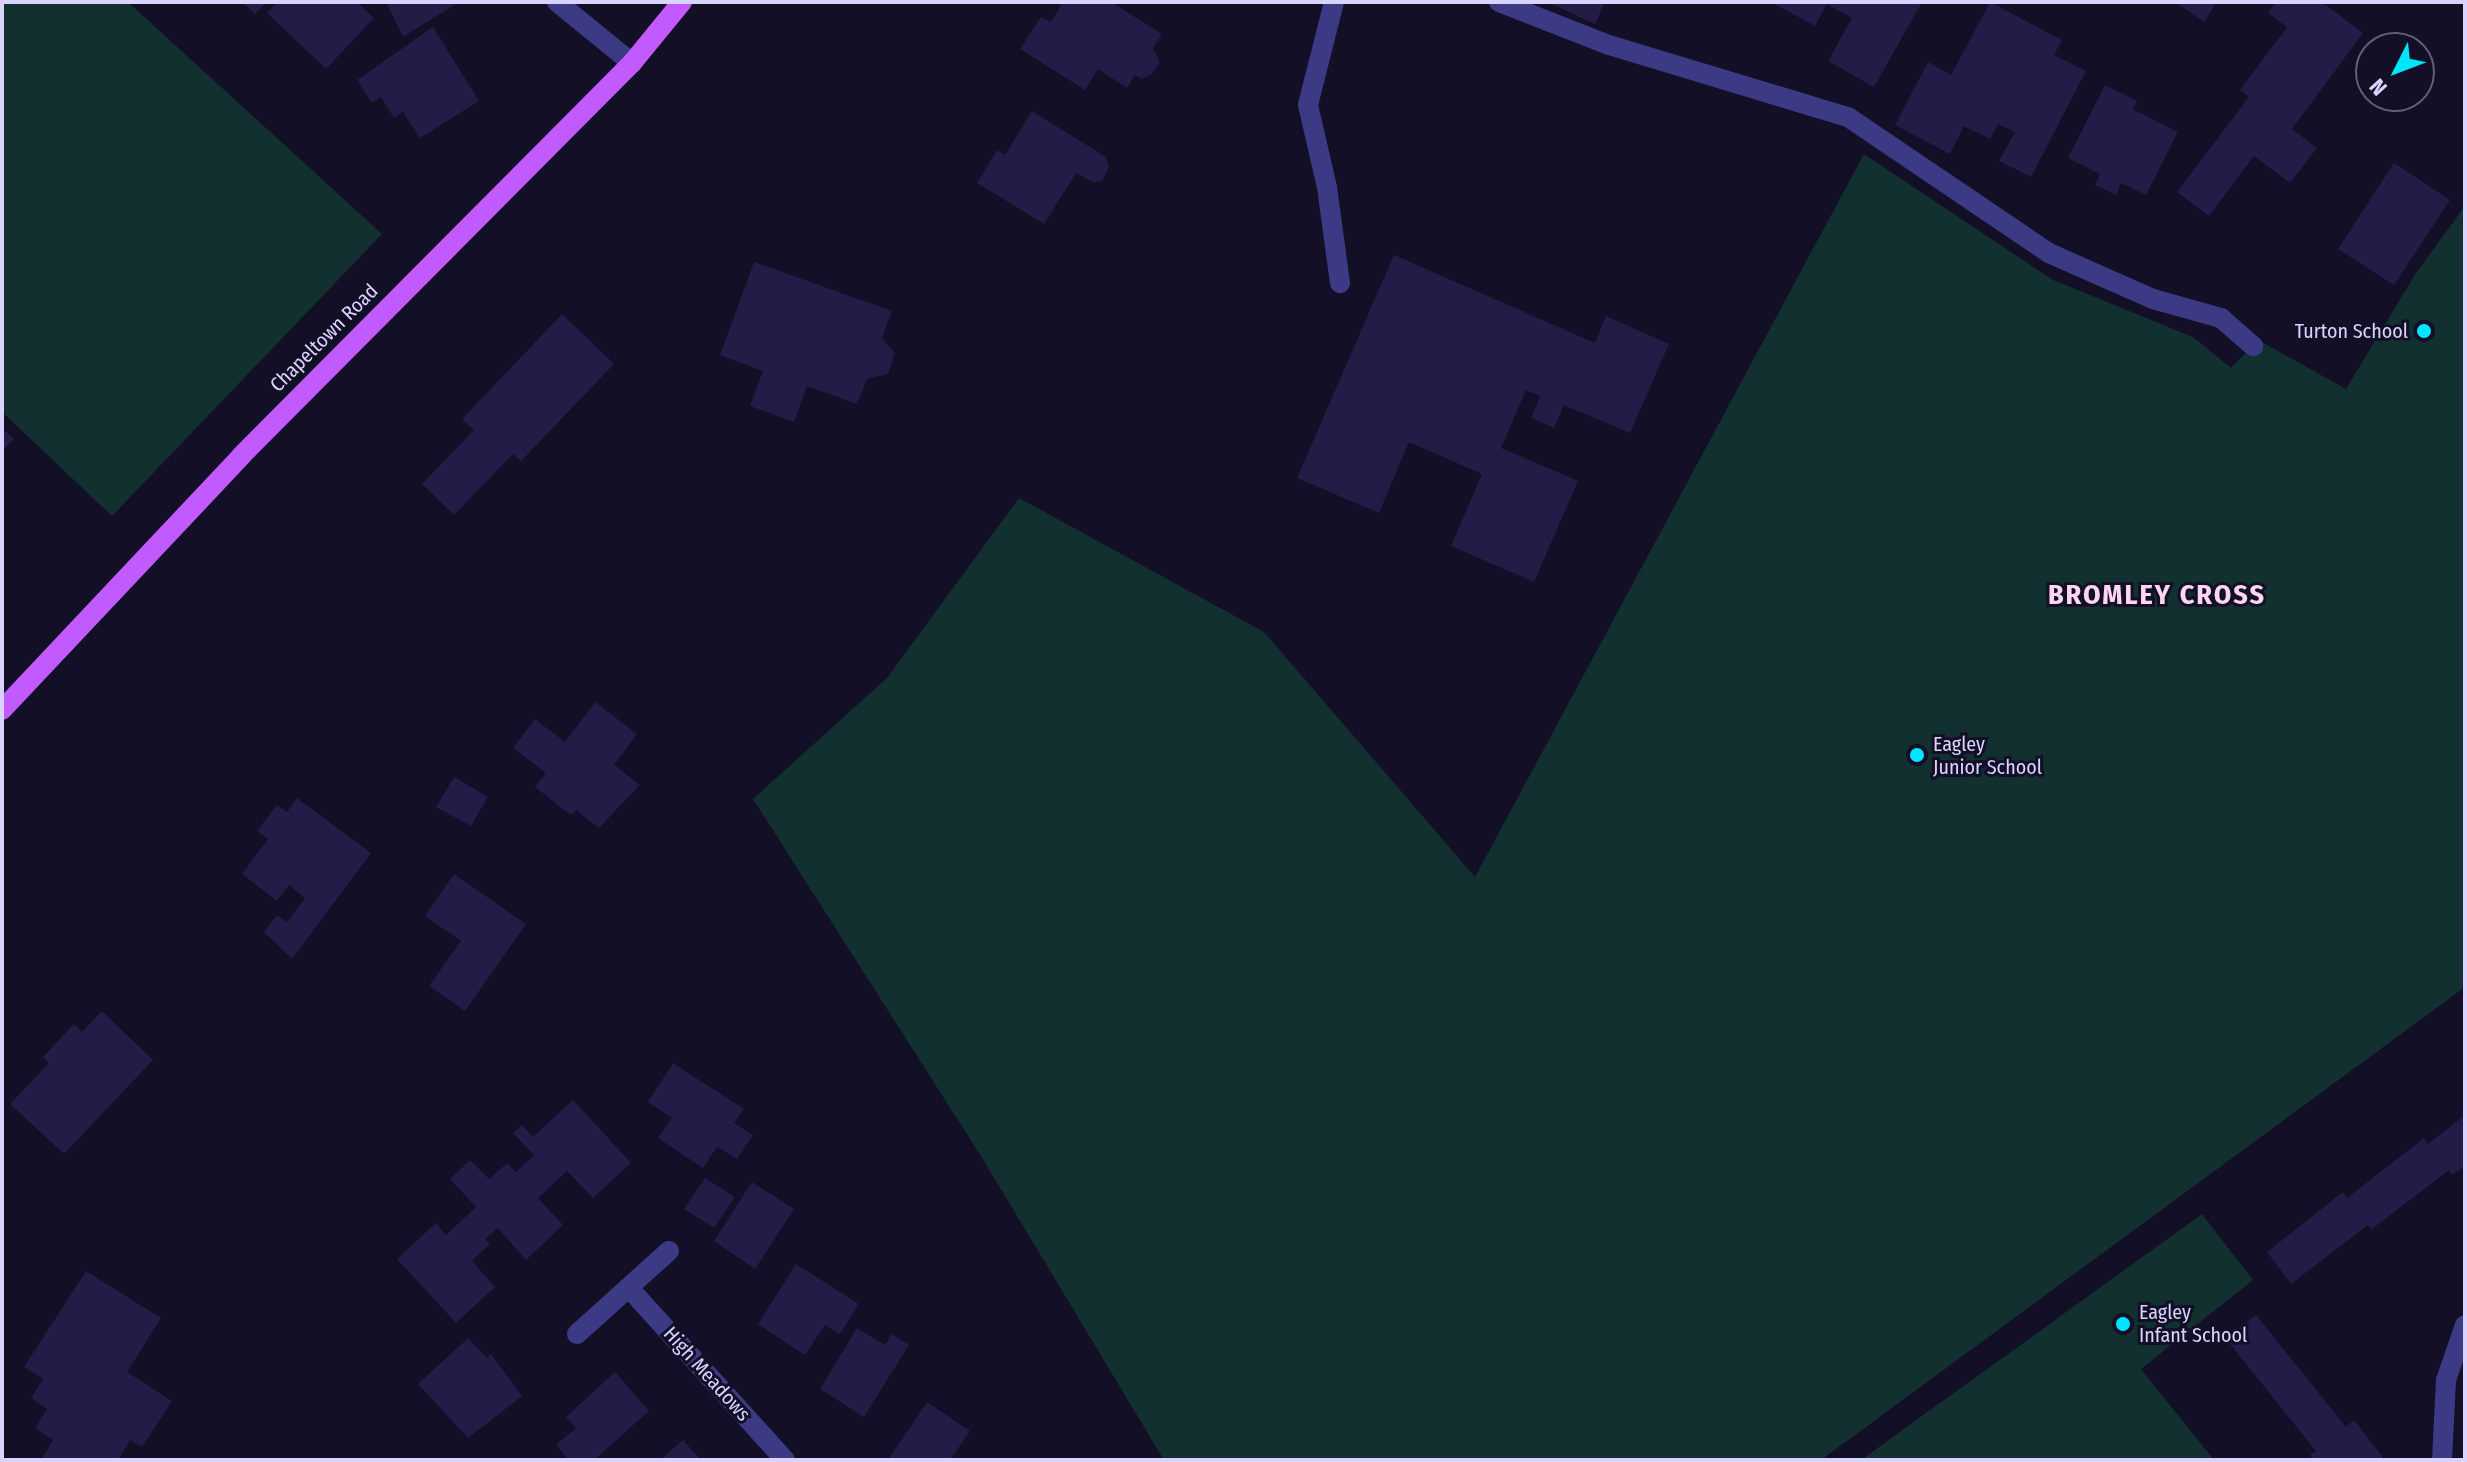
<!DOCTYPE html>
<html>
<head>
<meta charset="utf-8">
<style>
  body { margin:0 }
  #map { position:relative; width:2467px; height:1462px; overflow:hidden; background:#130f26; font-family:"Fira Sans Condensed",sans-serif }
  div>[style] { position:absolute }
  .green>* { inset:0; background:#12302f }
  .building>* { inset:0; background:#241b47 }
  .minor>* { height:20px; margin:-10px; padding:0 10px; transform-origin:10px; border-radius:10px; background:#3d3a85 }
  .major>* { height:20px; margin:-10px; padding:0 10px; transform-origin:10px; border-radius:10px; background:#c25bff }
  .dots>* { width:22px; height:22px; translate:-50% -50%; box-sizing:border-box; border:4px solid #130f26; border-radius:50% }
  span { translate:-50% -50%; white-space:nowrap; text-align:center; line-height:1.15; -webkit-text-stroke:6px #130f26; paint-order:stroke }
  .poi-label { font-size:20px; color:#d9d4ff }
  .right { translate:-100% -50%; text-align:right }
  .left { translate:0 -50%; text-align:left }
  .street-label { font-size:20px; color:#d9d4ff }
  .district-label { font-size:28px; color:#ffd6f0; font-weight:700; letter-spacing:2px }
  .frame { position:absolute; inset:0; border:4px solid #d9d4ff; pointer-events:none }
  .north { position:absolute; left:2355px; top:32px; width:80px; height:80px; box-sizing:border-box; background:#130f26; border:2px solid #625e7d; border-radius:50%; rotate:228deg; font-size:22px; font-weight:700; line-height:32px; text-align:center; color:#d9d4ff }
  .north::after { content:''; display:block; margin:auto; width:28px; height:36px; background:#00e5ff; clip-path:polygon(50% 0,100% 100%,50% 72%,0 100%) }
</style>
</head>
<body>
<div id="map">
  <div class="green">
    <div style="clip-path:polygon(2px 2px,128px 2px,382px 234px,112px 516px,2px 412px)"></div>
    <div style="clip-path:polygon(1864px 154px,2053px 280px,2193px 337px,2231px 368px,2258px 340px,2346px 389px,2416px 273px,2465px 206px,2465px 987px,1821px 1460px,1164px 1460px,979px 1153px,753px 799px,887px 678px,1019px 498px,1264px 632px,1475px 877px)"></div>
    <div style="clip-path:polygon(2202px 1214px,2253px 1280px,2141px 1369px,2214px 1460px,1861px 1460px)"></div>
  </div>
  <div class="building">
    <div style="clip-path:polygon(242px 2px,267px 2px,255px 14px)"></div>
    <div style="clip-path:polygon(277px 2px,357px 2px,374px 18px,326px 69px,267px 13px)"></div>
    <div style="clip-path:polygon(386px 2px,459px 2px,403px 37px)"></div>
    <div style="clip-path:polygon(1063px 2px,1111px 2px,1162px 34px,1153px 48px,1160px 62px,1152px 74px,1141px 79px,1135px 75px,1127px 88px,1098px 69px,1085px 90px,1020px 49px,1041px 17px,1051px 22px)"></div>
    <div style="clip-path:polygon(1547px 2px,1605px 2px,1595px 24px)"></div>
    <div style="clip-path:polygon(1771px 2px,1922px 2px,1874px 87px,1828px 61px,1852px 18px,1827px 4px,1815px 26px)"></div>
    <div style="clip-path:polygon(1990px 2px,2062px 40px,2054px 55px,2086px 71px,2031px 177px,1999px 161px,2015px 132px,1998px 124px,1990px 139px,1964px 126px,1950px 154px,1895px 125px,1928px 62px,1951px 75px)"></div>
    <div style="clip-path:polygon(2175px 2px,2217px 2px,2204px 22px)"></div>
    <div style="clip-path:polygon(2276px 2px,2322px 2px,2363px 33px,2292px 129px,2317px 148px,2290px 183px,2254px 156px,2209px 216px,2177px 192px,2249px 97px,2240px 90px,2287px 27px,2268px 13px)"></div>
    <div style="clip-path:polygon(433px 27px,479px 101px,420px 138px,403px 112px,394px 118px,381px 97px,372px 103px,357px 80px)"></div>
    <div style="clip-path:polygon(2105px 85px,2137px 101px,2133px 109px,2178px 132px,2146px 195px,2121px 183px,2116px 195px,2095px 185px,2100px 174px,2068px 158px)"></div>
    <div style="clip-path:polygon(1032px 111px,1106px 157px,1109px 167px,1102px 181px,1094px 183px,1076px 173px,1044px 224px,977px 183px,997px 150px,1005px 155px)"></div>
    <div style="clip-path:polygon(2394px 163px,2450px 200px,2394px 285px,2338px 249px)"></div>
    <div style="clip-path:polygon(1394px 255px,1595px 343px,1606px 316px,1669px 344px,1630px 433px,1564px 405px,1554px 428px,1531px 418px,1540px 396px,1526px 390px,1501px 448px,1578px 481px,1534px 582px,1451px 546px,1482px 474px,1409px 442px,1379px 513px,1297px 478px)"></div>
    <div style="clip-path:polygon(754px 262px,892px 311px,882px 338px,895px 353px,888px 374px,867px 379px,857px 404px,807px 386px,794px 422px,750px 406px,763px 371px,720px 355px)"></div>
    <div style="clip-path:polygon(562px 314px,614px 364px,521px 461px,513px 454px,454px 515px,422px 484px,474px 430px,462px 419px)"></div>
    <div style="clip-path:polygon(2px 428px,14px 439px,2px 451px)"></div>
    <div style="clip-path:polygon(595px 702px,637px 734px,614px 765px,640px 785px,599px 828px,576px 810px,571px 815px,535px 787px,546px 773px,513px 748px,535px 719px,565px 742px)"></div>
    <div style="clip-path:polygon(454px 777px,488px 797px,471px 826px,436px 807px)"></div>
    <div style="clip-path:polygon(297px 798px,371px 853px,292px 959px,264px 932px,277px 915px,287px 922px,305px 898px,289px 885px,277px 901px,242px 874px,268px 839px,257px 831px,277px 805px,287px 812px)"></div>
    <div style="clip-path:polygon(454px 874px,526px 924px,465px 1011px,429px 986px,461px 941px,425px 916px)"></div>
    <div style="clip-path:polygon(102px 1011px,153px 1060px,64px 1154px,10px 1104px,49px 1063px,43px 1057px,74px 1024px,82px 1032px)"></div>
    <div style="clip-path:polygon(673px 1063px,744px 1109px,734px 1123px,753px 1135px,737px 1159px,717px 1147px,703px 1168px,658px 1138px,672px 1118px,648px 1102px)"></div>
    <div style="clip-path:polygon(573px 1100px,631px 1163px,593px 1198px,567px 1171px,538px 1198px,563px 1225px,526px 1260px,498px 1228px,485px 1239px,490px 1244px,472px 1261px,495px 1287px,456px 1323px,397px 1259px,436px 1223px,446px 1235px,476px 1207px,450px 1179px,470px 1160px,489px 1179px,507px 1163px,516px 1172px,534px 1155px,513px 1133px,522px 1125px,533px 1137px)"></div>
    <div style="clip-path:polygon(2465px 1115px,2465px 1166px,2452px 1175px,2449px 1170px,2372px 1229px,2368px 1225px,2291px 1284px,2267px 1252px,2343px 1192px,2347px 1198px,2424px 1138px,2428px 1144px)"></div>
    <div style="clip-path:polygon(705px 1178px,735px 1197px,714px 1228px,684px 1209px)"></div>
    <div style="clip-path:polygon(752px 1182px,794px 1209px,755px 1269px,714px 1241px)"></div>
    <div style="clip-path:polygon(796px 1264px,859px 1304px,840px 1334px,825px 1325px,805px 1355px,758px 1324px)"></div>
    <div style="clip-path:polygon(86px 1271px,161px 1318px,127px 1372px,172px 1401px,142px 1447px,130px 1440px,118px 1460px,41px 1460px,53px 1440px,35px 1428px,47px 1409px,31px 1398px,43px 1379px,24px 1367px)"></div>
    <div style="clip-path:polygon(2256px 1315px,2346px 1427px,2354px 1420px,2385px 1460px,2314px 1460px,2310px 1455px,2316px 1451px,2226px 1339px)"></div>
    <div style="clip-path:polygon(857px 1328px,885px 1345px,892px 1334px,909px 1345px,864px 1417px,820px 1389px)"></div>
    <div style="clip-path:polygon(468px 1338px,487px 1358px,491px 1354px,522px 1396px,468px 1438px,418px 1384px)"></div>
    <div style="clip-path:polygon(615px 1372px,649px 1411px,594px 1460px,569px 1460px,556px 1445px,576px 1428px,566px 1417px)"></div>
    <div style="clip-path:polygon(927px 1402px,970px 1431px,950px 1460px,888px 1460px)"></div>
    <div style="clip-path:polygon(683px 1440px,701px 1460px,660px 1460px)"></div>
  </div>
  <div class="minor">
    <div style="left:557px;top:2px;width:97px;rotate:39.1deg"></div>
    <div style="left:1334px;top:2px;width:106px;rotate:104.2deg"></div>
    <div style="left:1308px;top:105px;width:84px;rotate:77deg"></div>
    <div style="left:1327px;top:187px;width:97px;rotate:82.3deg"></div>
    <div style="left:1499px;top:2px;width:118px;rotate:21.4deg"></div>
    <div style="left:1609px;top:45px;width:250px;rotate:16.8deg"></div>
    <div style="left:1848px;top:117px;width:243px;rotate:34.1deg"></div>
    <div style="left:2049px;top:253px;width:114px;rotate:23.9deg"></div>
    <div style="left:2153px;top:299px;width:71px;rotate:15.6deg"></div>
    <div style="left:2221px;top:318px;width:43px;rotate:41.2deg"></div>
    <div style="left:629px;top:1288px;width:232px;rotate:47.8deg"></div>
    <div style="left:577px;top:1334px;width:124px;rotate:-42.1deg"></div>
    <div style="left:2442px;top:1460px;width:80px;rotate:-87.1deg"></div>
    <div style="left:2446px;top:1380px;width:58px;rotate:-70.9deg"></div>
  </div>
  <div class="major">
    <div style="left:2px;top:710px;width:349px;rotate:-46.7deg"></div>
    <div style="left:241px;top:456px;width:554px;rotate:-45.15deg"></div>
    <div style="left:632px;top:63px;width:79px;rotate:-50.7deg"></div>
  </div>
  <div class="dots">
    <div style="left:2424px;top:331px;background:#00e5ff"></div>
    <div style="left:1917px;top:755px;background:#00e5ff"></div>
    <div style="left:2123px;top:1324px;background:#00e5ff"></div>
  </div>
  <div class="poi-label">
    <span class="right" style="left:2408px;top:331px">Turton School</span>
    <span class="left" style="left:1933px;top:756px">Eagley<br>Junior School</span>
    <span class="left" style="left:2139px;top:1324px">Eagley<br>Infant School</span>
  </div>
  <div class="street-label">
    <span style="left:324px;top:338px;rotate:-45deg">Chapeltown Road</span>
    <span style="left:707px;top:1374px;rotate:48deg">High Meadows</span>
  </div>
  <div class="district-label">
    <span style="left:2157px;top:595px">BROMLEY CROSS</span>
  </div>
  <div class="frame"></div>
  <div class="north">N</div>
</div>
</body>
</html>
